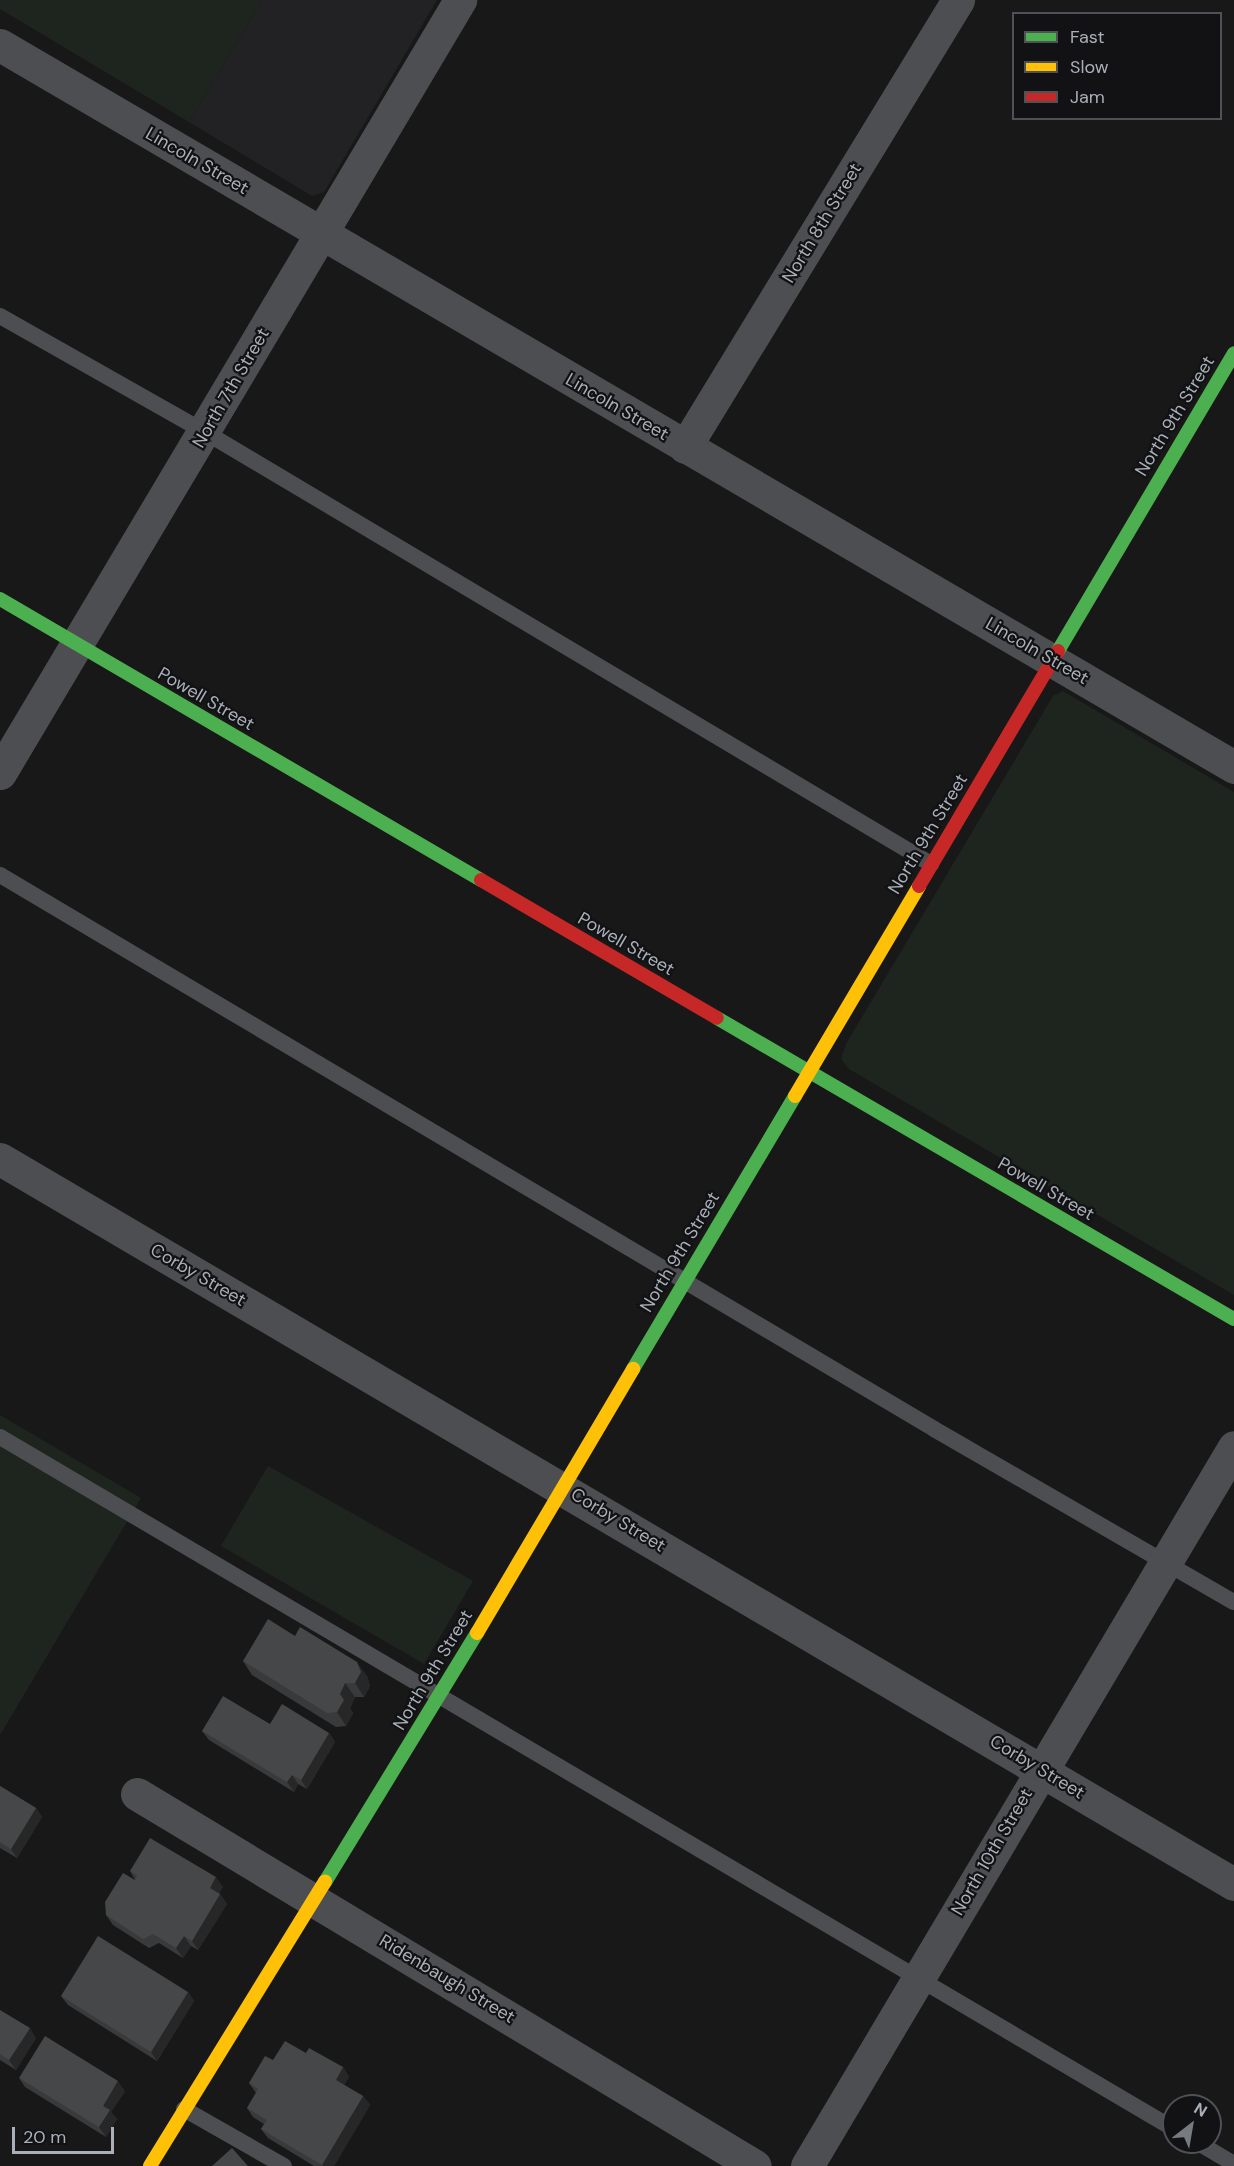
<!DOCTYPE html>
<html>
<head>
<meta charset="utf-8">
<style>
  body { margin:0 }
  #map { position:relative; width:1234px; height:2166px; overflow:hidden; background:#181818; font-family:"DM Sans",sans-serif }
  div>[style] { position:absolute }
  .built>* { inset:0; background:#222224 }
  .green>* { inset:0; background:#1e251f }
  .lane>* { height:16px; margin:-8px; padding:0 8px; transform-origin:8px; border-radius:8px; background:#4c4e51 }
  .street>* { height:33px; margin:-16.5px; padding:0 16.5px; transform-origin:16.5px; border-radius:16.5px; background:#4c4e51 }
  .fast>* { height:14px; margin:-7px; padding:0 7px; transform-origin:7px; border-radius:7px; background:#4caf50 }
  .slow>* { height:14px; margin:-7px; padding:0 7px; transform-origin:7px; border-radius:7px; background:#ffc107 }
  .jam>* { height:14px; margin:-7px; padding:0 7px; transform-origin:7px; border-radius:7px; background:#c62828 }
  .wall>* { inset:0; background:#393a3b }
  .shaded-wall>* { inset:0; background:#272728 }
  .building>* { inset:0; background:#454749 }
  span { translate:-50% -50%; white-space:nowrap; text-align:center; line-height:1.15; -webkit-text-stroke:4.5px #121214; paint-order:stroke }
  .street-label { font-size:18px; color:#a9b0b9 }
  .legend { position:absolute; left:1012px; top:12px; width:210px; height:108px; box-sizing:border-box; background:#121214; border:2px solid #4e5156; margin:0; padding:8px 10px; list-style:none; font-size:18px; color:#a9b0b9 }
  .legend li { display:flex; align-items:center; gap:12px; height:30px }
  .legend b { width:30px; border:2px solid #4e5156 }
  .north { position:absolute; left:1162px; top:2094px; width:60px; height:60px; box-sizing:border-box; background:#121214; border:2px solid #4e5156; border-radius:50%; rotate:31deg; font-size:16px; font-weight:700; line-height:24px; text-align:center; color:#a9b0b9 }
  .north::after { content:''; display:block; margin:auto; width:21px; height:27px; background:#767b81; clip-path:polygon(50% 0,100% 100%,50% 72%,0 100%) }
  .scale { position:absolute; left:12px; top:2127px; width:102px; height:27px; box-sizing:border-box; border:3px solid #a9b0b9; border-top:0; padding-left:8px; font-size:18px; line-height:21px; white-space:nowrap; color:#a9b0b9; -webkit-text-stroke:4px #121214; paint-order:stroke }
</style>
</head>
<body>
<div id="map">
  <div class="built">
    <div style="clip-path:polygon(262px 0,437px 0,324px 192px,312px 196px,189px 122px)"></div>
  </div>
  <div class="green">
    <div style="clip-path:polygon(0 0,262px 0,189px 122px,0 9px)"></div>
    <div style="clip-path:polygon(1063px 691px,1234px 792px,1234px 1295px,849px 1069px,841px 1059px,846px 1044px,1053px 696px)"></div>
    <div style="clip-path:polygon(0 1415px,141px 1498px,0 1735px)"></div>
    <div style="clip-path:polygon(268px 1466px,473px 1581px,424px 1664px,221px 1546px)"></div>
  </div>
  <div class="lane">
    <div style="left:0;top:316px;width:236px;rotate:29.5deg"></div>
    <div style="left:205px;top:432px;width:845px;rotate:30.75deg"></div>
    <div style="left:0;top:875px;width:1086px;rotate:30.67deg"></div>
    <div style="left:934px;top:1429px;width:346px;rotate:30deg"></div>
    <div style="left:0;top:1437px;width:1363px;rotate:30.52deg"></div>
    <div style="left:184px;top:2109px;width:115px;rotate:29.7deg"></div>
    <div style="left:1197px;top:2142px;width:43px;rotate:30.7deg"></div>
  </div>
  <div class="street">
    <div style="left:0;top:45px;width:1430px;rotate:30.33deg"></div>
    <div style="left:685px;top:447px;width:524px;rotate:-58.59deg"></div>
    <div style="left:0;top:773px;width:900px;rotate:-59.24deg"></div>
    <div style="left:0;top:1159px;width:1431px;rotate:30.44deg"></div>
    <div style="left:137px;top:1794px;width:721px;rotate:31.05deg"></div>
    <div style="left:807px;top:2166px;width:836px;rotate:-59.29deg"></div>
  </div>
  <div class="fast">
    <div style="left:0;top:599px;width:557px;rotate:30.29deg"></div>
    <div style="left:1058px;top:651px;width:346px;rotate:-59.4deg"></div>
    <div style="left:717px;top:1018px;width:598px;rotate:30.21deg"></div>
    <div style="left:633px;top:1369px;width:317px;rotate:-59.3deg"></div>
    <div style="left:325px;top:1882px;width:292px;rotate:-58.6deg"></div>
  </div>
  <div class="slow">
    <div style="left:795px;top:1096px;width:244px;rotate:-59.4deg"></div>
    <div style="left:477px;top:1633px;width:307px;rotate:-59.4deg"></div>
    <div style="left:150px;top:2166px;width:334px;rotate:-58.4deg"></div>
  </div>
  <div class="jam">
    <div style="left:481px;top:880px;width:273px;rotate:30.3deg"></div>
    <div style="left:919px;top:886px;width:273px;rotate:-59.4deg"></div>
  </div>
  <div class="wall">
    <div style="clip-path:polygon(295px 1636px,367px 1676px,370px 1686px,364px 1697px,355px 1697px,350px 1708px,353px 1713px,346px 1726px,336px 1727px,252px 1675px,243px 1661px)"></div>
    <div style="clip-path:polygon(270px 1724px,329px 1733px,335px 1742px,307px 1789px,298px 1784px,294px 1792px,209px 1740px,202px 1731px)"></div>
    <div style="clip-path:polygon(0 1786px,36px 1808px,42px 1817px,17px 1858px,0 1848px)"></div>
    <div style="clip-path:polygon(130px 1871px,223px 1887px,219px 1893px,227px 1904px,198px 1950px,191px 1946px,183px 1958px,159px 1943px,149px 1948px,113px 1925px,106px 1915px,135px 1880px)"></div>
    <div style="clip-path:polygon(188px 1992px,194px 2001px,157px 2061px,68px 2005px,61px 1996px)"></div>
    <div style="clip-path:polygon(0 2010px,36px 2038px,16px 2070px,0 2060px)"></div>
    <div style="clip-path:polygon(306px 2053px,343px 2067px,349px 2077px,344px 2085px,363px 2096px,370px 2105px,334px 2166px,314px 2166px,268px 2138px,261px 2129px,264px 2124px,253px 2117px,247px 2108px,256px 2093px,249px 2083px,273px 2060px)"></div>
    <div style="clip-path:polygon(19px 2078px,125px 2091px,111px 2112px,117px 2119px,106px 2137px,25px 2087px)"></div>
  </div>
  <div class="shaded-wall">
    <div style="clip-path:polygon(357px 1662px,367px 1676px,370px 1686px,364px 1697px,355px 1683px)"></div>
    <div style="clip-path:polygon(345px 1683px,355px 1697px,350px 1708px,353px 1713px,346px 1726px,337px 1712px,340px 1694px)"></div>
    <div style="clip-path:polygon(329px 1733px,335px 1742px,307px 1789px,301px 1780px)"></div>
    <div style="clip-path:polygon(292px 1775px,298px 1784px,294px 1792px,287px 1782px)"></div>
    <div style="clip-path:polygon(36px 1808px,42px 1817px,17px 1858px,11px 1849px)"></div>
    <div style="clip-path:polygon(216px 1877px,223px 1887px,217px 1897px,210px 1888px)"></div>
    <div style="clip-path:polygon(220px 1894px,227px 1904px,198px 1950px,192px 1941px)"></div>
    <div style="clip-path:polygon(184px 1936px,191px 1946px,183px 1958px,176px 1948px)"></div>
    <div style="clip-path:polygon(188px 1992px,194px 2001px,157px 2061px,151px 2052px)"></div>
    <div style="clip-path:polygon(30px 2028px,36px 2038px,16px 2070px,9px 2060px)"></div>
    <div style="clip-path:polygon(343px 2067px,349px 2077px,342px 2089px,336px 2080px)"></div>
    <div style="clip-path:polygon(118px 2081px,125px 2091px,111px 2112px,117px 2119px,106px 2137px,99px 2127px,103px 2106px)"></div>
    <div style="clip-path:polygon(363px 2096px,370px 2105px,334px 2166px,323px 2166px,322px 2165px)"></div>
  </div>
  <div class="building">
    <div style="clip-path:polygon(268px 1619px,295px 1636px,300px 1627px,357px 1662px,361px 1672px,355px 1683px,345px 1683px,340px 1694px,344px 1700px,337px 1712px,327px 1713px,243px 1661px)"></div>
    <div style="clip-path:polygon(223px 1696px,270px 1724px,282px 1704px,329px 1733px,301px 1780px,292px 1775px,287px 1782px,202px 1731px)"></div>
    <div style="clip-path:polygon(0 1786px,36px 1808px,11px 1849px,0 1842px)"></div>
    <div style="clip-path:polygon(150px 1838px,216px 1877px,210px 1888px,220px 1894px,192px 1941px,184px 1936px,176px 1948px,153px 1934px,143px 1939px,106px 1915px,105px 1902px,123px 1873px,135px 1880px,137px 1876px,130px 1871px)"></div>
    <div style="clip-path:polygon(98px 1936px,188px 1992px,151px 2052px,61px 1996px)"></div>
    <div style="clip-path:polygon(0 2010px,30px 2028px,9px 2060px,0 2054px)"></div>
    <div style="clip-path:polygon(45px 2036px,118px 2081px,103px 2106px,110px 2110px,99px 2127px,19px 2078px)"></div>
    <div style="clip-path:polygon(285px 2041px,306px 2053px,309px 2048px,343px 2067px,336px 2080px,363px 2096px,322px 2165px,261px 2129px,267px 2120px,247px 2108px,258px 2089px,249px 2083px,265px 2056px,273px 2060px)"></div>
    <div style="clip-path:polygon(232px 2148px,248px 2166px,212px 2166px)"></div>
  </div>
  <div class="street-label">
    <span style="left:197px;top:161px;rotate:30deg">Lincoln Street</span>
    <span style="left:822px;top:223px;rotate:-59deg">North 8th Street</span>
    <span style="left:231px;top:388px;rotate:-60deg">North 7th Street</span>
    <span style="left:617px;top:407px;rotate:30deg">Lincoln Street</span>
    <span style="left:1175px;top:416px;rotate:-59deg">North 9th Street</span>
    <span style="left:1037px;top:651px;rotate:30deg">Lincoln Street</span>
    <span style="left:206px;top:699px;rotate:30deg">Powell Street</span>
    <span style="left:928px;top:834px;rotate:-59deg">North 9th Street</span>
    <span style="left:626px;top:944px;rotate:30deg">Powell Street</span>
    <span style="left:1046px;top:1189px;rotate:30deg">Powell Street</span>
    <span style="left:680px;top:1252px;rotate:-59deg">North 9th Street</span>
    <span style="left:198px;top:1275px;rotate:30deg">Corby Street</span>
    <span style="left:618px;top:1520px;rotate:31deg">Corby Street</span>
    <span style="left:433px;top:1670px;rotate:-59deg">North 9th Street</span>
    <span style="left:1037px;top:1767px;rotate:31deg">Corby Street</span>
    <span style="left:992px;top:1852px;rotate:-60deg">North 10th Street</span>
    <span style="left:447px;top:1979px;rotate:31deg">Ridenbaugh Street</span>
  </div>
  <ul class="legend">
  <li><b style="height:8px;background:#4caf50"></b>Fast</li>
  <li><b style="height:8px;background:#ffc107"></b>Slow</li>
  <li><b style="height:8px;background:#c62828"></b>Jam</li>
  </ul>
  <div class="north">N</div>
  <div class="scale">20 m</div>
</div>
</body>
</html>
